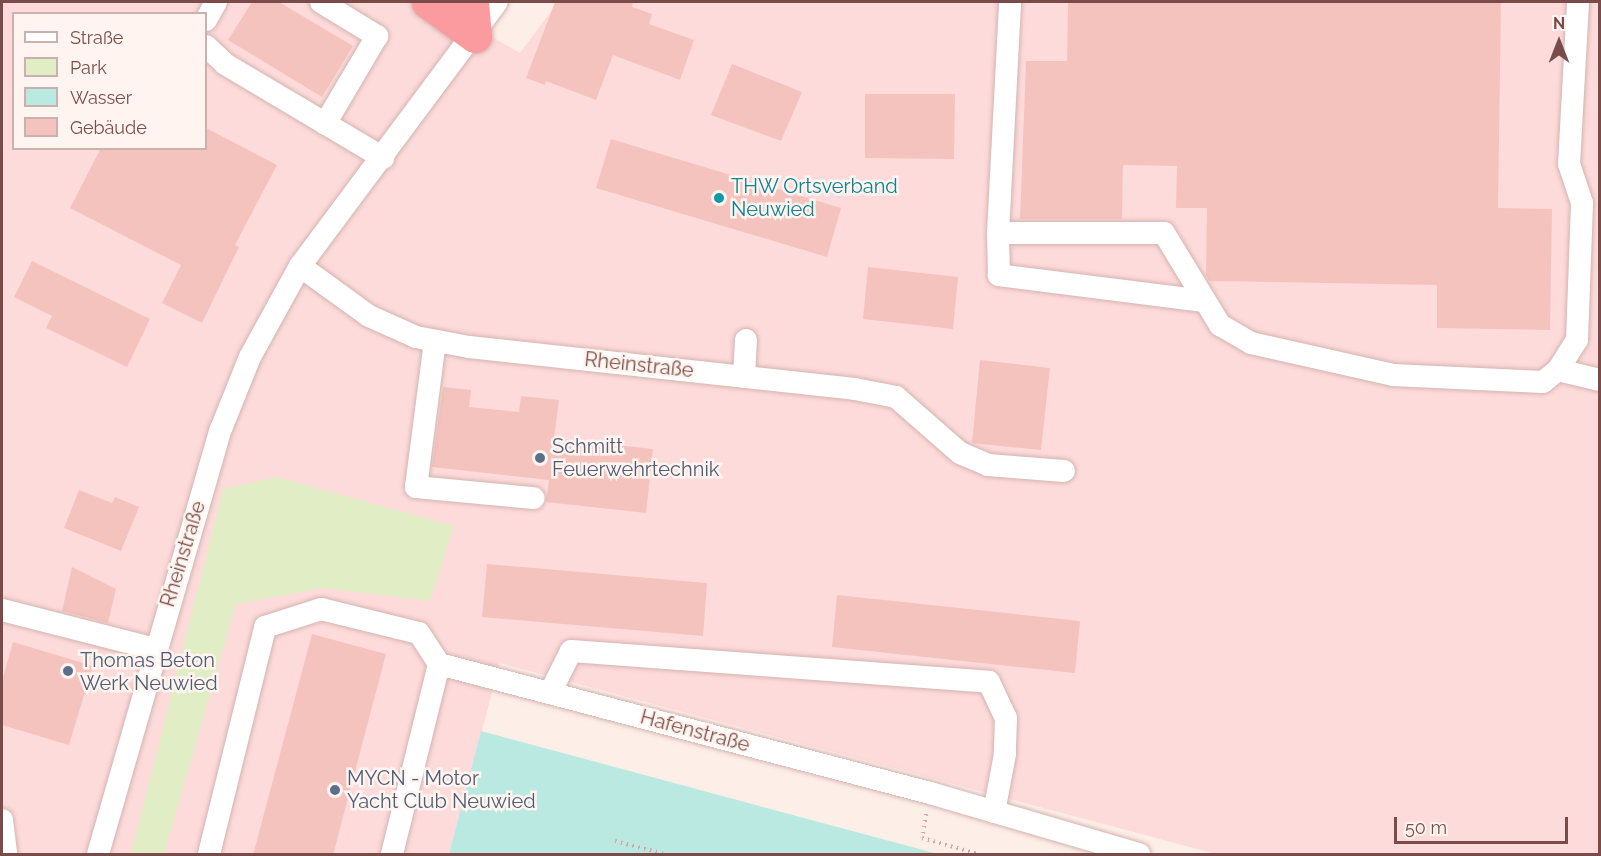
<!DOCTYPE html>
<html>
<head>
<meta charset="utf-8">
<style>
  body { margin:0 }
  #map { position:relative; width:1601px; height:856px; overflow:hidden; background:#feeee8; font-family:Raleway,sans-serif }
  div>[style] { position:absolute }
  .commercial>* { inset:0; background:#fedbdb }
  .green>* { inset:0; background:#e1edc4 }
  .water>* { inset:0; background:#bae9e2 }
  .building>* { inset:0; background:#f5c3bd }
  .path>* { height:4px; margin-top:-2px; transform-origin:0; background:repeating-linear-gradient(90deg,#daa5a0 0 1.5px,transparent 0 6px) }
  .roads { filter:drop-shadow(0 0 2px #d3b4af) drop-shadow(0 0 2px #d3b4af) }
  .minor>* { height:22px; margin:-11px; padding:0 11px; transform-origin:11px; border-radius:11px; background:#fff }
  .highway>* { height:33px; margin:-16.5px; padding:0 16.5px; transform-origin:16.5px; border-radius:16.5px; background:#fb9b9f }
  .dots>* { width:16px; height:16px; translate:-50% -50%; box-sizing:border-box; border:3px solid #fff4ef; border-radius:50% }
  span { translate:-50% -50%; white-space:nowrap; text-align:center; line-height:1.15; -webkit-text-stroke:5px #fff4ef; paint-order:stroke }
  .culture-label { font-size:20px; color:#0d838f }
  .left { translate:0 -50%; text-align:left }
  .street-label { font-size:20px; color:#7a4c49 }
  .service-label { font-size:20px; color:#4e5e75 }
  .frame { position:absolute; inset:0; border:3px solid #7a4c49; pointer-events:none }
  .legend { position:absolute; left:12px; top:12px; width:195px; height:138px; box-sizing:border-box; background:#fff4ef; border:2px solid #cab1ad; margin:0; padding:8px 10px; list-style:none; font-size:18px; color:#7a4c49 }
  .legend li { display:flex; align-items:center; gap:12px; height:30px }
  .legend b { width:30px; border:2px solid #cab1ad }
  .north { position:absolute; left:1529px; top:12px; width:60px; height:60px; -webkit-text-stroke:4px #fff4ef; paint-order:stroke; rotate:0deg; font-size:16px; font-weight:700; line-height:24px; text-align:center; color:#7a4c49 }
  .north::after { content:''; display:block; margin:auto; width:21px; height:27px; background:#7a4c49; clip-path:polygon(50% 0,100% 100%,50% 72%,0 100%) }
  .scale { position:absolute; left:1394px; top:817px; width:174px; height:27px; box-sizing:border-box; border:3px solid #7a4c49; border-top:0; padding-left:8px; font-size:18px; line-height:21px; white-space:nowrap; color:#7a4c49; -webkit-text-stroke:4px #fff4ef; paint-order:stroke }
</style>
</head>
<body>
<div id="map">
  <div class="commercial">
    <div style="clip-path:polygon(evenodd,2px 2px,433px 2px,520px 53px,558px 2px,1599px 2px,1599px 854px,1216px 854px,500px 663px,449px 854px,2px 854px,2px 2px,14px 14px,206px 14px,206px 148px,14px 148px,14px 14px)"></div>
  </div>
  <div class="green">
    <div style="clip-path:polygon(276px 477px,454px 526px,430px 601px,323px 588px,236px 604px,164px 854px,131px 854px,223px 489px)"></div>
  </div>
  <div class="water">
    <div style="clip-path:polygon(481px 731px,938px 854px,449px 854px)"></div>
  </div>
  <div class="building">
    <div style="clip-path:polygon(252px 2px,279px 2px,353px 46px,322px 97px,228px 40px)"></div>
    <div style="clip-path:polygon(555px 2px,633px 2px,632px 7px,652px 14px,649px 24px,694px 40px,680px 80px,613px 55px,596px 100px,546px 81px,545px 85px,526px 78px)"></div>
    <div style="clip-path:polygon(1068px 2px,1501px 2px,1498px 208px,1552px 209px,1550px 330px,1437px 328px,1437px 285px,1209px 281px,1206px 275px,1207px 208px,1176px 208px,1177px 166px,1123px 165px,1122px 219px,1020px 219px,1026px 61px,1067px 61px)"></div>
    <div style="clip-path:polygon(732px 64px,802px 92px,781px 141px,711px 115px)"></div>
    <div style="clip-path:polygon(865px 94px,955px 94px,954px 159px,865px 158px)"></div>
    <div style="clip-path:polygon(206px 128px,277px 165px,235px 245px,239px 247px,202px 323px,162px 303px,181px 265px,70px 208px,101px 148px,206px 148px)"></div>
    <div style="clip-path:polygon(611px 139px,841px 208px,827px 257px,596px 188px)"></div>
    <div style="clip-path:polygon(32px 261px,150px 319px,127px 367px,46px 328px,52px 316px,14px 297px)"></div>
    <div style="clip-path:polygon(868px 267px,958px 277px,953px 329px,863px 319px)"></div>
    <div style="clip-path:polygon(980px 360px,1050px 368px,1041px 450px,972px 443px)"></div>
    <div style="clip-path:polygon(443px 387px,471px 390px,469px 407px,519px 412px,521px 396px,559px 400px,554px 438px,653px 449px,646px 513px,546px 502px,549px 480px,432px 467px)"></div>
    <div style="clip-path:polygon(79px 490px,112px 503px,115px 497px,139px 507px,121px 551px,64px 528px)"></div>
    <div style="clip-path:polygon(487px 564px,707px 583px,703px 636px,482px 617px)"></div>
    <div style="clip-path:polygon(72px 567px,116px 589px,108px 623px,62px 611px)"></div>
    <div style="clip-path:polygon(837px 595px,1080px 621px,1075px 673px,832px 647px)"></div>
    <div style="clip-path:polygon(312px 634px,386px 654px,333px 855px,253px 855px)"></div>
    <div style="clip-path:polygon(13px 642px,93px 666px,69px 745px,2px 725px,2px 681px)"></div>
  </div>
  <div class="path">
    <div style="left:926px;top:814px;width:24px;rotate:99deg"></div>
    <div style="left:922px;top:838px;width:58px;rotate:15.9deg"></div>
    <div style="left:615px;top:841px;width:52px;rotate:14.6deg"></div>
  </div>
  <div class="roads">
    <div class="minor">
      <div style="left:321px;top:2px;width:66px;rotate:31.3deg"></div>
      <div style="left:377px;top:36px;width:102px;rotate:120.6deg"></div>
      <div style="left:206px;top:20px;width:21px;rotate:-61deg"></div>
      <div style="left:206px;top:46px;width:26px;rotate:43deg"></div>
      <div style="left:225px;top:64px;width:184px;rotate:30.7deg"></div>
      <div style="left:998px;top:233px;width:231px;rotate:-87deg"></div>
      <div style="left:300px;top:266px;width:85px;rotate:35.9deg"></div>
      <div style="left:369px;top:316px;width:51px;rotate:24.1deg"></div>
      <div style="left:416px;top:337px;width:54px;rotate:10.7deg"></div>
      <div style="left:469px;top:347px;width:388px;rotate:6.2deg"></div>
      <div style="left:855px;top:389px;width:42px;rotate:11deg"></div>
      <div style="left:896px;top:397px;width:85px;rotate:41.2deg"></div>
      <div style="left:960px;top:453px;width:30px;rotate:23deg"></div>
      <div style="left:988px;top:465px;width:76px;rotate:4.5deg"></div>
      <div style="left:1204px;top:301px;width:207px;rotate:-172.8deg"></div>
      <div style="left:999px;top:275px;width:42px;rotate:-91.4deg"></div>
      <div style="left:998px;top:233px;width:166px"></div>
      <div style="left:1164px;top:233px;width:108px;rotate:58.7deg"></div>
      <div style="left:1220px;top:325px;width:36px;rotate:30deg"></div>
      <div style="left:1251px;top:343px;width:146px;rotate:12.7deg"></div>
      <div style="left:1393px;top:375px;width:150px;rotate:2.7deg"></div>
      <div style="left:1543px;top:382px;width:19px;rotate:-39deg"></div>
      <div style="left:1558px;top:370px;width:36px;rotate:-58deg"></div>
      <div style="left:1577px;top:340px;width:137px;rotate:-87.9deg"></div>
      <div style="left:1582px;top:203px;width:41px;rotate:-108.4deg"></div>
      <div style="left:1569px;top:164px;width:162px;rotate:-86.8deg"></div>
      <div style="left:435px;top:341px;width:147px;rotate:97.4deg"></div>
      <div style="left:416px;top:487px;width:118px;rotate:5.4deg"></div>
      <div style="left:1558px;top:370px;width:43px;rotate:13.4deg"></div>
      <div style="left:744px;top:377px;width:37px;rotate:-87deg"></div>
      <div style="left:2px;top:610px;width:158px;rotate:14.3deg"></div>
      <div style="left:550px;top:693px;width:47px;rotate:-63.4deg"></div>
      <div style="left:571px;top:651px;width:419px;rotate:4.2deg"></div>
      <div style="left:989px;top:682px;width:40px;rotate:65deg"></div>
      <div style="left:1006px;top:718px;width:36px;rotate:92deg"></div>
      <div style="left:1005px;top:754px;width:59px;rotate:100.7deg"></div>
      <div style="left:2px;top:820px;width:34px;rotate:83deg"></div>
      <div style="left:98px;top:854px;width:442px;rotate:-73.9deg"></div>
      <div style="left:221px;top:429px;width:78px;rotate:-68.1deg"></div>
      <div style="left:250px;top:357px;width:104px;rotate:-61.2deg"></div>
      <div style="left:300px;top:266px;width:329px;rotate:-53.3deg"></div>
      <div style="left:209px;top:854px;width:234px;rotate:-76.1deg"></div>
      <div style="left:265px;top:627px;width:59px;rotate:-17.8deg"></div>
      <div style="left:321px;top:609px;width:101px;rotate:13.8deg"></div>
      <div style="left:419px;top:633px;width:37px;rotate:57deg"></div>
      <div style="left:392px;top:854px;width:196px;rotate:-76.1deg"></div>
      <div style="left:439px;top:664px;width:508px;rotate:14.72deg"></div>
      <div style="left:930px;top:793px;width:218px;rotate:16.3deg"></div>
    </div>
    <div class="highway">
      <div style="left:428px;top:2px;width:58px;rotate:35.9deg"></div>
      <div style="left:472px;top:2px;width:34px;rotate:85deg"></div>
    </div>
  </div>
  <div class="dots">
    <div style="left:719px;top:198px;background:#0f9aa8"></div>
    <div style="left:540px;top:458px;background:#5c6f8a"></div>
    <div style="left:68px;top:671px;background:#5c6f8a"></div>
    <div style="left:335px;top:790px;background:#5c6f8a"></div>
  </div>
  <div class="culture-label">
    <span class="left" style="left:731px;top:198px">THW Ortsverband<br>Neuwied</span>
  </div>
  <div class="street-label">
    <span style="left:639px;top:365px;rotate:6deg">Rheinstraße</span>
    <span style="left:183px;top:554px;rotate:-73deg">Rheinstraße</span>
    <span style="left:695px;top:731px;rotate:15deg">Hafenstraße</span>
  </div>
  <div class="service-label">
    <span class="left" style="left:552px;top:458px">Schmitt<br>Feuerwehrtechnik</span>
    <span class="left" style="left:80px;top:672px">Thomas Beton<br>Werk Neuwied</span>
    <span class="left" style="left:347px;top:790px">MYCN - Motor<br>Yacht Club Neuwied</span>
  </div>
  <div class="frame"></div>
  <ul class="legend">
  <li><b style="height:8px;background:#fff"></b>Straße</li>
  <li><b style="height:16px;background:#e1edc4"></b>Park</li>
  <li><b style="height:16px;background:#bae9e2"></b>Wasser</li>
  <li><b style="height:16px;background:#f5c3bd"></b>Gebäude</li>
  </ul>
  <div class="north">N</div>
  <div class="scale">50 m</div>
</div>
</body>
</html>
